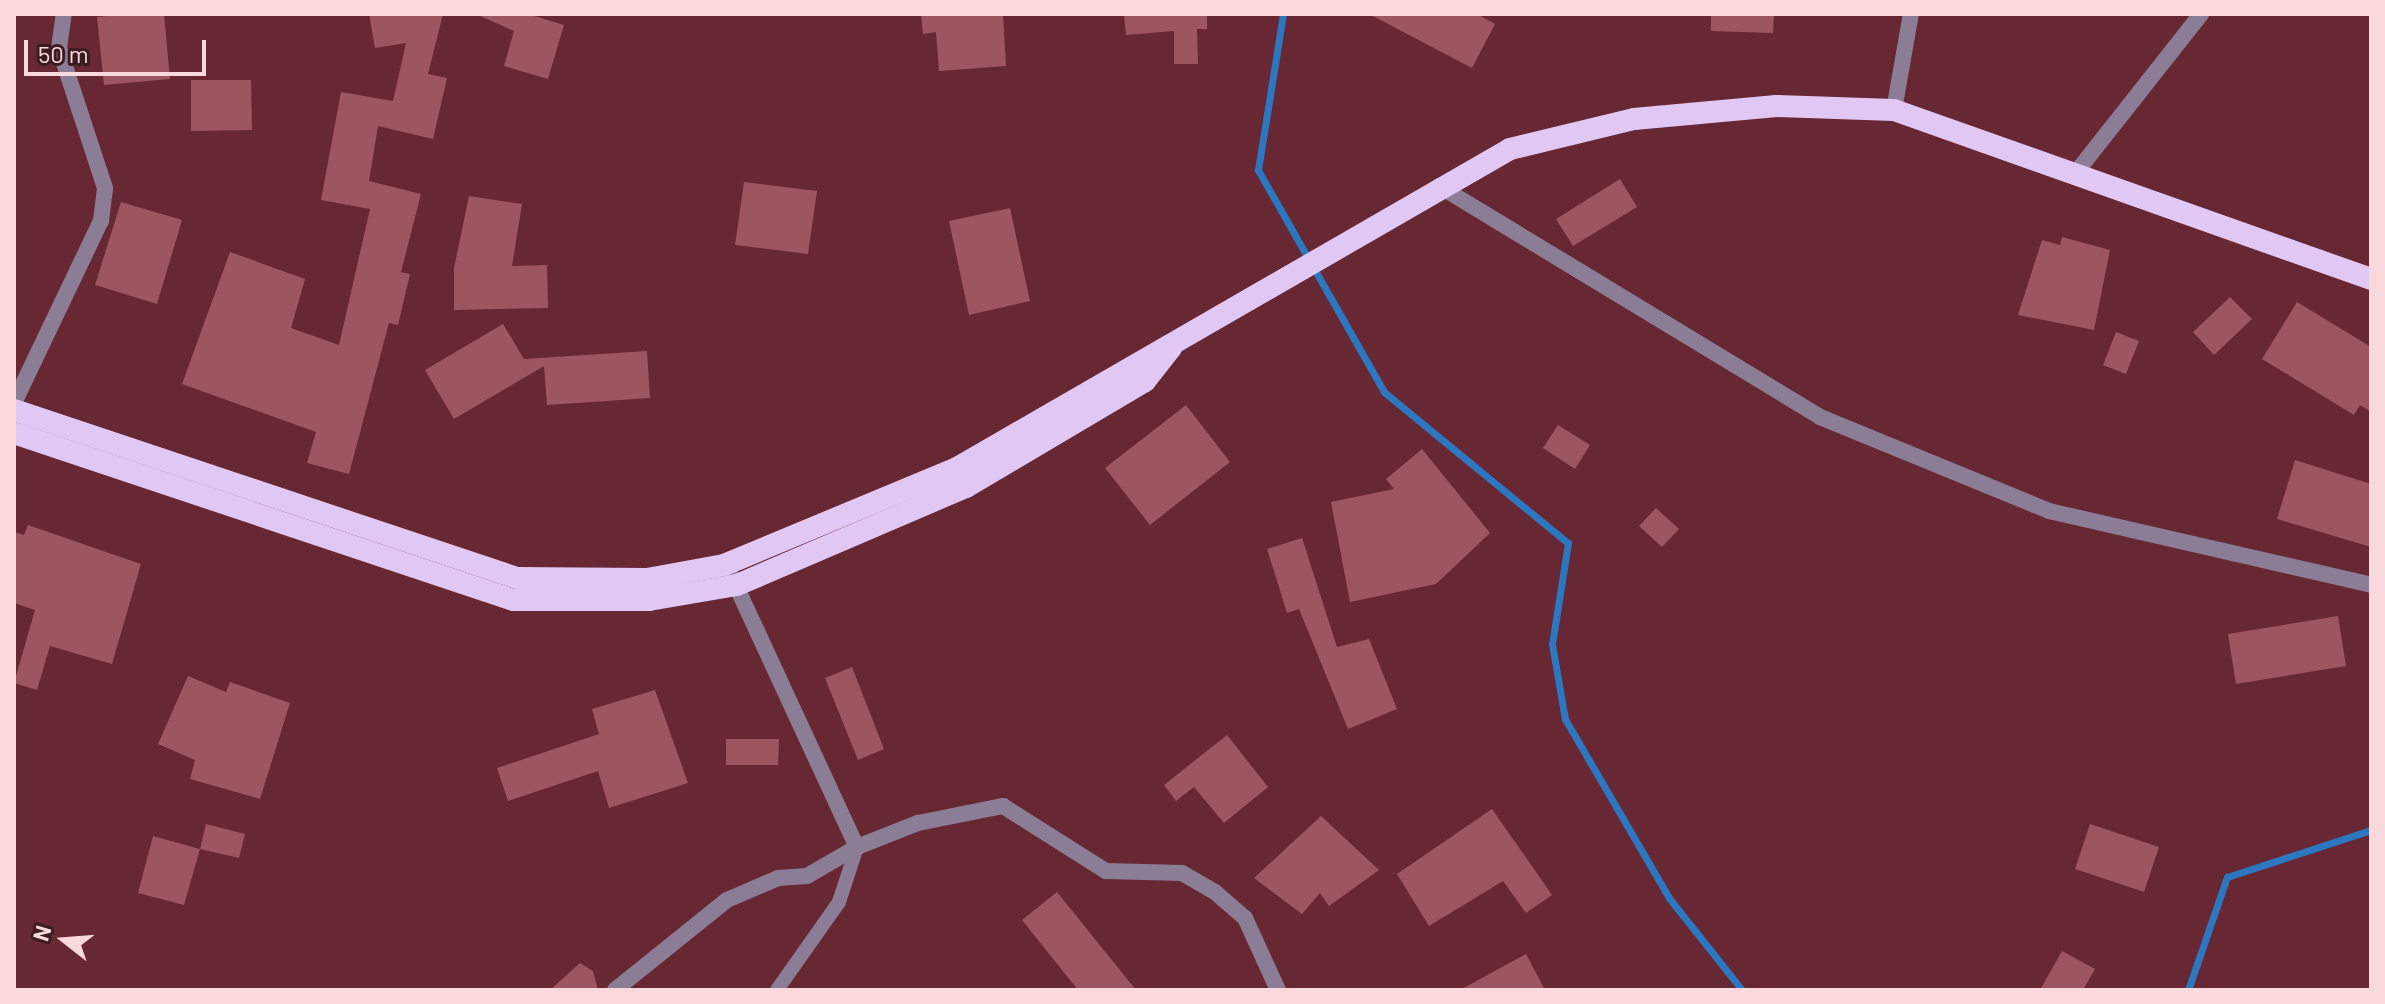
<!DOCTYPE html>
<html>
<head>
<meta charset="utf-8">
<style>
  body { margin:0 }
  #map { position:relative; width:2385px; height:1004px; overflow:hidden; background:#672733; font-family:Barlow,sans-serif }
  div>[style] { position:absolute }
  .stream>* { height:7px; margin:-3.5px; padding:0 3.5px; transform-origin:3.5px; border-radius:3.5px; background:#2c77bf }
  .building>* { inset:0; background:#9c5661 }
  .service>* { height:14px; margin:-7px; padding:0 7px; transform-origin:7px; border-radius:7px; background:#8b7d96 }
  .minor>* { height:16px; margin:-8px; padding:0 8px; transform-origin:8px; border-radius:8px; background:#8b7d96 }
  .trunk>* { height:22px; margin:-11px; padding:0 11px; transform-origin:11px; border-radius:11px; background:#e1c7f4 }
  span { translate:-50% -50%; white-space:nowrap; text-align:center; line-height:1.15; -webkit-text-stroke:6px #3a1c21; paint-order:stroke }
  .frame { position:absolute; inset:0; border:16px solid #fad9dc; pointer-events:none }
  .north { position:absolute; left:24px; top:900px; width:80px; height:80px; -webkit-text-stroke:6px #3a1c21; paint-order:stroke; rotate:287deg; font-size:22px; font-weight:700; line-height:32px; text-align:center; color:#fad9dc }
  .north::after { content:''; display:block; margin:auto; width:28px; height:36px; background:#fad9dc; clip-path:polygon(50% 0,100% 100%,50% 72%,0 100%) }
  .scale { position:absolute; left:24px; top:40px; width:182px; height:36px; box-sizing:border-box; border:4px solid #fad9dc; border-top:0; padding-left:10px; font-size:24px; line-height:28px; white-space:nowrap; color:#fad9dc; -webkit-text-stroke:6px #3a1c21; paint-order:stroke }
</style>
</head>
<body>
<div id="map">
  <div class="stream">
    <div style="left:1283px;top:14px;width:158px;rotate:99.1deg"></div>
    <div style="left:1258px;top:170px;width:255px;rotate:60.4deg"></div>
    <div style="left:1384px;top:392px;width:238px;rotate:39.4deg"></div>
    <div style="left:1568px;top:543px;width:102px;rotate:99deg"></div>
    <div style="left:1552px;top:644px;width:76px;rotate:80.2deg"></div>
    <div style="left:1565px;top:719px;width:207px;rotate:59.8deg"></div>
    <div style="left:1669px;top:898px;width:117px;rotate:51.6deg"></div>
    <div style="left:2188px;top:990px;width:120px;rotate:-71deg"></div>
    <div style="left:2227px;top:877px;width:151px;rotate:-18.1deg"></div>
  </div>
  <div class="building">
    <div style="clip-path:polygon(127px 14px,164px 14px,170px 79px,104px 85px,97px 17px)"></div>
    <div style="clip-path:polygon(369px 14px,443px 14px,428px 74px,447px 78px,433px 139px,378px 126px,369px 181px,421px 194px,401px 272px,410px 274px,398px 325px,389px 323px,349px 474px,307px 463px,316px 432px,182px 384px,230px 252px,305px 279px,291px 328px,339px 345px,370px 209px,321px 200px,341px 92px,393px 101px,406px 43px,375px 48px)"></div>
    <div style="clip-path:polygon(476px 14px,528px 14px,564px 25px,548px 79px,504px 66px,514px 31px)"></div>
    <div style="clip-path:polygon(921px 14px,1003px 14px,1006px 66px,939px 71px,936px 32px,923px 34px)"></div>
    <div style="clip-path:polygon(1124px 14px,1207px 14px,1207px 29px,1197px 29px,1198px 64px,1174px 64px,1174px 31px,1126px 35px)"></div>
    <div style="clip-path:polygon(1369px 14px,1477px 14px,1495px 24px,1472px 68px)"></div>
    <div style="clip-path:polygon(1711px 14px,1774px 14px,1773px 33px,1711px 31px)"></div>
    <div style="clip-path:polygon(191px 80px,251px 80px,252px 130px,191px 131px)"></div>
    <div style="clip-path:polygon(1620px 179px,1637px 207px,1573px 246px,1556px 219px)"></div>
    <div style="clip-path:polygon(744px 182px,817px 191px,808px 254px,735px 245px)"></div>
    <div style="clip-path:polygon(469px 196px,522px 204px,512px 266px,547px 265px,548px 308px,454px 310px,454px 268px)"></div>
    <div style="clip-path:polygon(121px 202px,182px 220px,157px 304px,95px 285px)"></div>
    <div style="clip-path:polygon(1010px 208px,1030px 301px,969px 315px,949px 221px)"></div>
    <div style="clip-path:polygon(2062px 237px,2110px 250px,2094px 330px,2018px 315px,2042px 240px,2060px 245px)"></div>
    <div style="clip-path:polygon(2230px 297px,2252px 319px,2214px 355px,2193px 332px)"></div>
    <div style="clip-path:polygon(2297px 302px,2371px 347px,2371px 412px,2360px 405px,2354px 415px,2262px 359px)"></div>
    <div style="clip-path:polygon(503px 324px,524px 359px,647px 351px,650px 398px,547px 405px,544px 366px,454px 419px,425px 370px)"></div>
    <div style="clip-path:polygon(2116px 332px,2139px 341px,2126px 374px,2103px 365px)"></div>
    <div style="clip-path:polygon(1186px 405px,1230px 462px,1150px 525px,1105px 468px)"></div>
    <div style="clip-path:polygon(1558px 425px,1590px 445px,1575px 469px,1543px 448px)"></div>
    <div style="clip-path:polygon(1422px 449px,1490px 533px,1436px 584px,1350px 602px,1331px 502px,1394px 489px,1386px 479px)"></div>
    <div style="clip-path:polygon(2295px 460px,2371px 484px,2371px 547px,2277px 519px)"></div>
    <div style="clip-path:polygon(1656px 508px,1679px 529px,1662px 547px,1639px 526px)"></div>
    <div style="clip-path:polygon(28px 525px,141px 564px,112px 664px,50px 646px,37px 690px,14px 683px,35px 610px,14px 603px,14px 532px,24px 535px)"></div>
    <div style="clip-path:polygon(1302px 538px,1337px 647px,1369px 639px,1397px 709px,1348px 729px,1299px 609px,1287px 613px,1267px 549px)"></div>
    <div style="clip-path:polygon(2338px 616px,2346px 666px,2236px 684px,2228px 634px)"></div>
    <div style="clip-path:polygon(852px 667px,884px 749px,858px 760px,825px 678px)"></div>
    <div style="clip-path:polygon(188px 676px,226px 692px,230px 682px,290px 703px,260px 799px,190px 779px,195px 760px,158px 744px)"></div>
    <div style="clip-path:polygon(655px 690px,688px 783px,609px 808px,598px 771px,508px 801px,497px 768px,599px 734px,592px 709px)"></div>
    <div style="clip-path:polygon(1227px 735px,1268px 787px,1224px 823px,1194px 787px,1176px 801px,1164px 785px)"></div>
    <div style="clip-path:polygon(726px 739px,779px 739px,778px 765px,726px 765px)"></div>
    <div style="clip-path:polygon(1492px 809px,1552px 895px,1526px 913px,1503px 881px,1429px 926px,1397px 874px)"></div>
    <div style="clip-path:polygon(1321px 816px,1379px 870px,1329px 906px,1320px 893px,1302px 914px,1254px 878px)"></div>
    <div style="clip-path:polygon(206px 824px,245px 834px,239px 858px,200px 849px)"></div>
    <div style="clip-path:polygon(2090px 824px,2159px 847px,2144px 892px,2075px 869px)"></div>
    <div style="clip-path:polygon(153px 836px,200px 849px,184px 905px,138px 893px)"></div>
    <div style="clip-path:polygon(1057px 892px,1136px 990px,1078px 990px,1022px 920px)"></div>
    <div style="clip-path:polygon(2062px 951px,2095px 969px,2083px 990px,2040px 990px)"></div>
    <div style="clip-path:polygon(1526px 954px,1545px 990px,1460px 990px)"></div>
    <div style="clip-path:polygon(580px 963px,593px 971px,598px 990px,550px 990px)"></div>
  </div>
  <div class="service">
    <div style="left:777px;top:990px;width:108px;rotate:-54.8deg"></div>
    <div style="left:839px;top:902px;width:58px;rotate:-71.9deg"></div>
  </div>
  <div class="minor">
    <div style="left:1894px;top:110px;width:97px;rotate:-80deg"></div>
    <div style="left:2078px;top:170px;width:199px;rotate:-51.7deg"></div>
    <div style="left:1439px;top:186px;width:446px;rotate:31.2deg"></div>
    <div style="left:1820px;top:417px;width:248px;rotate:22.3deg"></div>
    <div style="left:2049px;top:511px;width:330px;rotate:12.9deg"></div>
    <div style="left:14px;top:403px;width:202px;rotate:-64.5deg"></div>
    <div style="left:101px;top:221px;width:33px;rotate:-83deg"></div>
    <div style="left:105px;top:188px;width:147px;rotate:-108.2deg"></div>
    <div style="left:59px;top:48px;width:34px;rotate:-82deg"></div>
    <div style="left:732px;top:577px;width:298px;rotate:65.2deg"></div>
    <div style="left:857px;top:847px;width:66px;rotate:-21.5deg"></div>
    <div style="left:918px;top:823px;width:87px;rotate:-11.3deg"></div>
    <div style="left:1003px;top:806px;width:122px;rotate:32.3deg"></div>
    <div style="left:1106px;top:871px;width:76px;rotate:1.5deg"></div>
    <div style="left:1182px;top:873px;width:38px;rotate:30deg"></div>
    <div style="left:1215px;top:892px;width:40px;rotate:41deg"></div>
    <div style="left:1245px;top:918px;width:79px;rotate:65.4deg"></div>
    <div style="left:615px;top:990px;width:144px;rotate:-38.8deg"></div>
    <div style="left:727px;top:900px;width:56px;rotate:-23.3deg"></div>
    <div style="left:778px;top:878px;width:29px;rotate:-4deg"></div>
    <div style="left:807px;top:876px;width:58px;rotate:-30.1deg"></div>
  </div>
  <div class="trunk">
    <div style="left:14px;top:410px;width:530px;rotate:18.47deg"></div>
    <div style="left:517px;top:578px;width:130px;rotate:0.4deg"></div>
    <div style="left:647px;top:579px;width:78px;rotate:-10.3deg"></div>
    <div style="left:724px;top:565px;width:252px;rotate:-22.6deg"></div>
    <div style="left:957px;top:468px;width:638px;rotate:-29.98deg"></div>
    <div style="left:1510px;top:149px;width:128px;rotate:-13.6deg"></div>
    <div style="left:1634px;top:119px;width:143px;rotate:-5.2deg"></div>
    <div style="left:1776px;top:106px;width:118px;rotate:1.9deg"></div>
    <div style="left:1894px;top:110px;width:506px;rotate:19.51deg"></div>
    <div style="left:14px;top:433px;width:526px;rotate:18.5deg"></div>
    <div style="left:513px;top:600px;width:136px"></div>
    <div style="left:649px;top:600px;width:89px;rotate:-9.7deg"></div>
    <div style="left:737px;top:585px;width:249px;rotate:-23.2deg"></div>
    <div style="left:966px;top:487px;width:208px;rotate:-30.6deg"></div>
    <div style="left:1145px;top:381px;width:42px;rotate:-51.8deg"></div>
  </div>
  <div class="frame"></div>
  <div class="north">N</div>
  <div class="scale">50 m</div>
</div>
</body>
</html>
